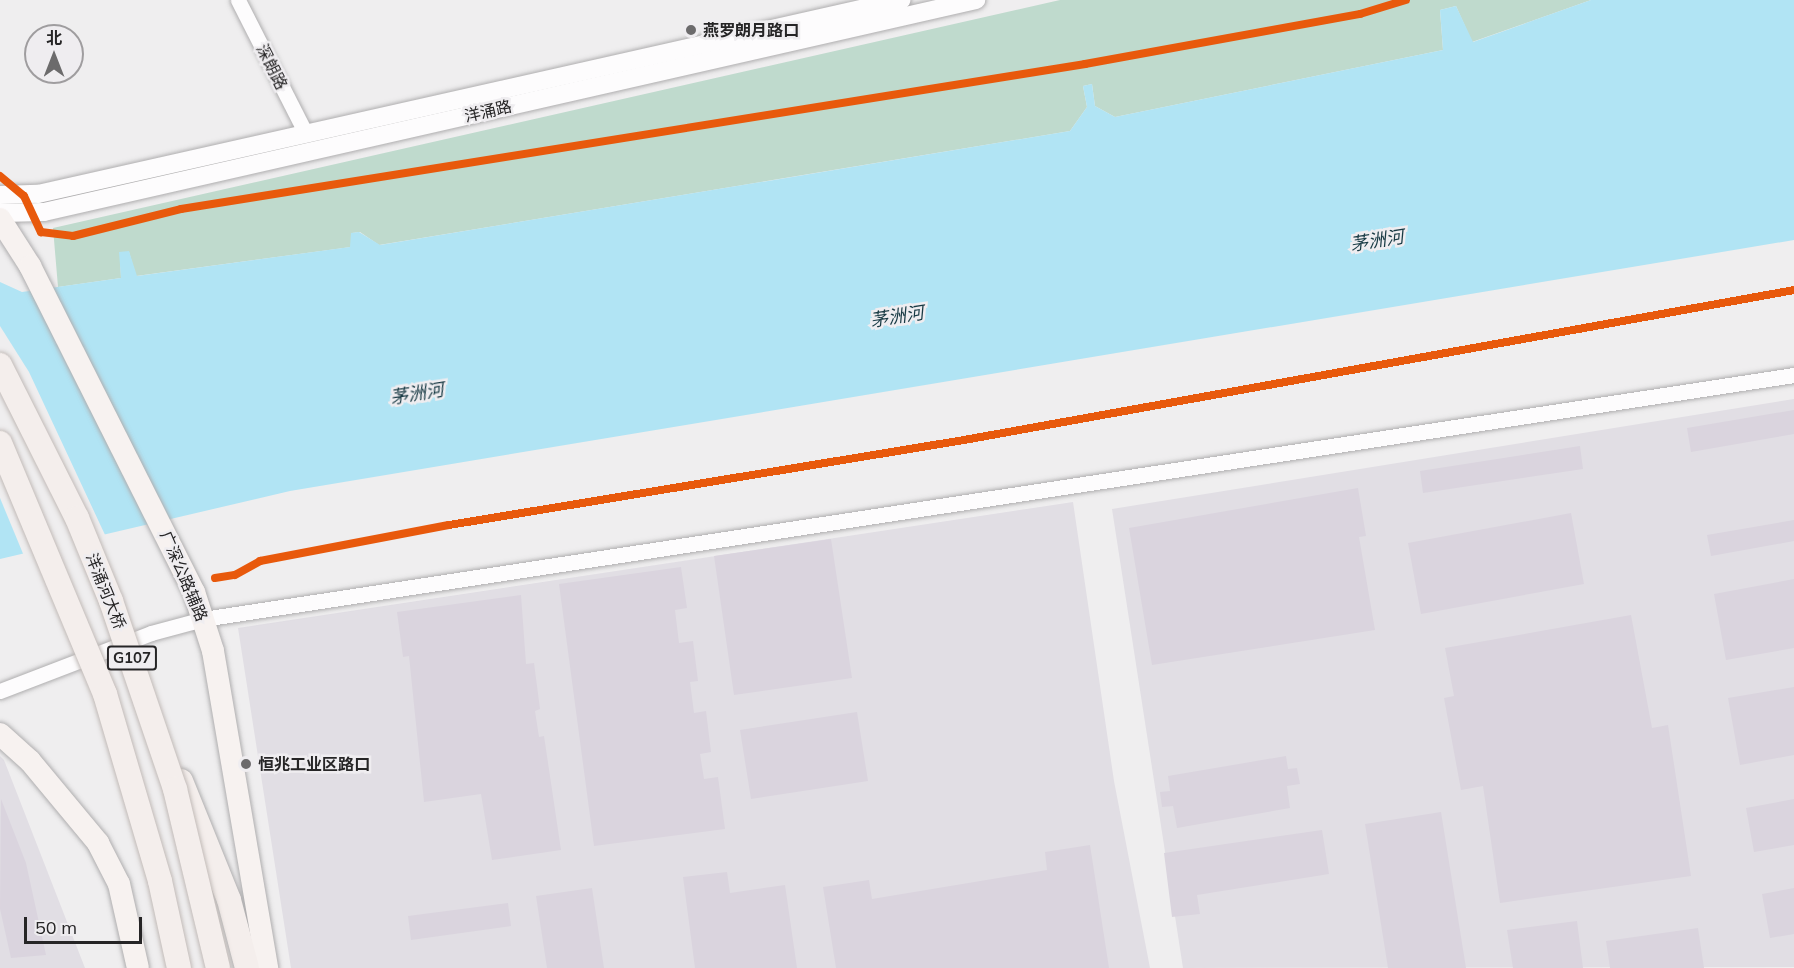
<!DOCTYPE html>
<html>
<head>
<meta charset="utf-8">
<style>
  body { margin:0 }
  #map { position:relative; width:1794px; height:968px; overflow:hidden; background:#efeeef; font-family:Mulish,"Noto Sans SC",sans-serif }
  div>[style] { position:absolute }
  .built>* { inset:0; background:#e1dee4 }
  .green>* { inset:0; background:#bfdacd }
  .water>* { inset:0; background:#b1e4f4 }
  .pier>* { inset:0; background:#efeeef }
  .building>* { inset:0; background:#dad4de }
  .roads { filter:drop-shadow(0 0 2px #afaeaf) drop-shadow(0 0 2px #afaeaf) }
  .minor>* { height:15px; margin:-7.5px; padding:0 7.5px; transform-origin:7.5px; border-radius:7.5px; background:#fdfcfd }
  .tertiary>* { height:18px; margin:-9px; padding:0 9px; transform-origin:9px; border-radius:9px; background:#fdfcfd }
  .primary>* { height:22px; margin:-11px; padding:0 11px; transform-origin:11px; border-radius:11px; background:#f7f2f0 }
  .trunk>* { height:24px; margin:-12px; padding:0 12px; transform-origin:12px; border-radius:12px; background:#f4eeec }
  .bridges { filter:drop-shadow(0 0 2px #c2bbb8) drop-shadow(0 0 2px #c2bbb8) }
  .trunk-bridge>* { height:24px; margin:-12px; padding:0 12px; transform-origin:12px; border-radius:12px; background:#f4eeec }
  .cycleway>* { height:8px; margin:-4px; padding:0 4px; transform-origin:4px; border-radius:4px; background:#e8590c }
  .dots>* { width:16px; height:16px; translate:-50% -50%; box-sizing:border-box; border:3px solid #efedf0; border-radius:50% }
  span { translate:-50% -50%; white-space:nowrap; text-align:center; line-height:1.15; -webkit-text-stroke:5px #efedf0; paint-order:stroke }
  .shield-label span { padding:2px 4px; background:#efedf0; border:2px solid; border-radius:4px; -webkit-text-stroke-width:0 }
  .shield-label { font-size:15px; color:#262526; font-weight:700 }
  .poi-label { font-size:16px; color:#262526; font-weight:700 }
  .left { translate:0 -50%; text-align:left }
  .street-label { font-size:16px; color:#262526 }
  .water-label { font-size:18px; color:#183a44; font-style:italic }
  .north { position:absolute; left:24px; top:24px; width:60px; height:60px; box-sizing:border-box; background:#efedf0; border:2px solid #9f9d9f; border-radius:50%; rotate:0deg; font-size:16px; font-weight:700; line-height:24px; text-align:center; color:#262526 }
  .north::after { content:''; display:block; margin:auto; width:21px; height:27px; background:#6c6b6c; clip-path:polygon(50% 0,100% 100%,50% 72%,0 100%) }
  .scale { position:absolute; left:24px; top:917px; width:118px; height:27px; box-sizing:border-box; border:3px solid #262526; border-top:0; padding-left:8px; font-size:18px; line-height:21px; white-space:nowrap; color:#262526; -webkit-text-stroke:4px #efedf0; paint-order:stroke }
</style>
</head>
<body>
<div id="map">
  <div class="built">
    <div style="clip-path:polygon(1794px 399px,1794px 967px,1183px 968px,1112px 509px)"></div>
    <div style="clip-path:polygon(1073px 502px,1114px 781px,1150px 968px,291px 968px,238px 628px)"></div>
    <div style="clip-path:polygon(0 756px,4px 760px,85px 968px,0 968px)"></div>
  </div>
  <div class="green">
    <div style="clip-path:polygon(1060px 0,1591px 0,1472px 42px,1456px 6px,1440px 10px,1443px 50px,1115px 117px,1095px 106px,1092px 84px,1083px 86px,1087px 107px,1070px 131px,379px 245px,360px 232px,352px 233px,351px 247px,136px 276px,129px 252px,120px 252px,121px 278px,58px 287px,53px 228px)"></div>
  </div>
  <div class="water">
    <div style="clip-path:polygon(1591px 0,1794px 0,1794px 240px,290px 491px,0 559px,0 282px,22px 292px,121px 278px,119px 252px,129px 251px,137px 276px,350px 247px,351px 233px,359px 232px,380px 245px,1070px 131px,1087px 107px,1083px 86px,1092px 84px,1095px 106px,1115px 117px,1443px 50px,1440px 10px,1456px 6px,1473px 42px)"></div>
  </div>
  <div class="pier">
    <div style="clip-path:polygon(0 326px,29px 372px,106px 537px,24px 556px,0 498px)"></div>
  </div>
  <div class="building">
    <div style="clip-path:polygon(1794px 410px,1794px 434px,1691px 452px,1687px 428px)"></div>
    <div style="clip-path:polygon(1580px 446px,1583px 469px,1423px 493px,1420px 471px)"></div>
    <div style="clip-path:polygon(1358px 488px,1366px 536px,1359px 537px,1375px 630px,1152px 665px,1129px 528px)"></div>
    <div style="clip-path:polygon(1571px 513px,1584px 584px,1421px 614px,1408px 543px)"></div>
    <div style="clip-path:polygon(1794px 520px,1794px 541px,1711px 556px,1707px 535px)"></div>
    <div style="clip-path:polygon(831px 539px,852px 678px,734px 695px,714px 556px)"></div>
    <div style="clip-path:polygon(681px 567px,687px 608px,675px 610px,679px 643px,693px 641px,698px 681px,690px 682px,694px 713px,706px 711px,711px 752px,700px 754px,704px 779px,718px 777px,725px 829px,594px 846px,559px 584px)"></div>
    <div style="clip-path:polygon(1794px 579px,1794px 648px,1726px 660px,1714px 594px)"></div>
    <div style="clip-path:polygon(521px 595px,526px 664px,534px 663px,540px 709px,535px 711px,539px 737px,544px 736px,561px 850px,492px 860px,481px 794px,424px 802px,409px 656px,403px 657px,397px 612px)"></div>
    <div style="clip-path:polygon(1631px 615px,1652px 728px,1668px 725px,1691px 876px,1500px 903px,1483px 786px,1461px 790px,1444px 698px,1454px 696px,1445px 648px)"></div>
    <div style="clip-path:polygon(1794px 687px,1794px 755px,1740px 765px,1728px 698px)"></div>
    <div style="clip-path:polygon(857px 712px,868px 781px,751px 799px,740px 730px)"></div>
    <div style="clip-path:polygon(1286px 756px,1288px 769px,1297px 768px,1300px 784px,1287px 786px,1290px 808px,1177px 828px,1173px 806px,1162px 807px,1160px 792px,1170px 791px,1168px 776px)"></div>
    <div style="clip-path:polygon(1px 799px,26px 863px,46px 955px,11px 958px,0 909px)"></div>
    <div style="clip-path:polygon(1794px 799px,1794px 845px,1754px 852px,1746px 808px)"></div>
    <div style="clip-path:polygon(1441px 812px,1466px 968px,1388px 968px,1365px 824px)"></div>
    <div style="clip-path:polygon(1322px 830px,1329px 874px,1197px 895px,1200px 914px,1172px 917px,1164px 853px)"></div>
    <div style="clip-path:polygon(1090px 845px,1109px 968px,836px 968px,823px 887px,869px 880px,872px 899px,1047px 870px,1045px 852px)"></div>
    <div style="clip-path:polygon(727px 872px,730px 893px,785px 885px,797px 968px,695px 968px,683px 877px)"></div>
    <div style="clip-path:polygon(592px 888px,604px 968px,547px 968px,536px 896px)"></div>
    <div style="clip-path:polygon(1794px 888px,1794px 934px,1770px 938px,1762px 894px)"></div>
    <div style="clip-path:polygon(508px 903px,511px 926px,411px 940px,408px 916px)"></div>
    <div style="clip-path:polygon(1577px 921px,1583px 968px,1513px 968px,1507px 930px)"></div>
    <div style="clip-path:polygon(1698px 928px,1704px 968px,1610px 968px,1606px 941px)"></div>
  </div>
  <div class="roads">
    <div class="minor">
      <div style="left:238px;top:0;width:150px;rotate:63.1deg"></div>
      <div style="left:0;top:691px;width:162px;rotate:-21deg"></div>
      <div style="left:151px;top:633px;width:54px;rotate:-15.1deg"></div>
      <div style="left:203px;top:619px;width:1610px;rotate:-8.72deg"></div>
    </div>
    <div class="tertiary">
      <div style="left:0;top:195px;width:38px;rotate:-2deg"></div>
      <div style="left:38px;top:194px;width:885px;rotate:-12.67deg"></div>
      <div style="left:0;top:213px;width:44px;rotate:-1.3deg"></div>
      <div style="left:44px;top:212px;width:956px;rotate:-12.81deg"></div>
    </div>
    <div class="primary">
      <div style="left:0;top:219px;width:56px;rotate:57.4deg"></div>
      <div style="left:30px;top:266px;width:365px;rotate:63.3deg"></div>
      <div style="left:194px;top:592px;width:62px;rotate:72.1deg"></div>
      <div style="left:213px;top:651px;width:322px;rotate:80.3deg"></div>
      <div style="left:0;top:734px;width:40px;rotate:42deg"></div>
      <div style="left:30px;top:761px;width:107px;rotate:50.3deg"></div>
      <div style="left:98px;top:843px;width:46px;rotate:62.9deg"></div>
      <div style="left:119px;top:884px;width:86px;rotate:77.3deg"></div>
    </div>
    <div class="trunk">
      <div style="left:181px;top:781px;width:128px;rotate:68deg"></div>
      <div style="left:229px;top:900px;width:70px;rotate:75.2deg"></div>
    </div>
  </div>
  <div class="bridges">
    <div class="trunk-bridge">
      <div style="left:0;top:365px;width:171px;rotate:63.3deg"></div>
      <div style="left:77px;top:518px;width:90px;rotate:67.7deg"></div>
      <div style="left:111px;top:601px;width:199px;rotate:71.2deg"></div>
      <div style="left:175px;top:789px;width:184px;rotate:76.5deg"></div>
      <div style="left:0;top:443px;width:272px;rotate:67.3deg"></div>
      <div style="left:105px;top:694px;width:195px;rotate:73.6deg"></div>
      <div style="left:160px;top:881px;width:89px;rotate:77.7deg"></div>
    </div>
  </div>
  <div class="cycleway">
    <div style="left:0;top:176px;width:31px;rotate:40deg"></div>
    <div style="left:24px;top:196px;width:40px;rotate:65deg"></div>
    <div style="left:41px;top:232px;width:32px;rotate:7deg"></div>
    <div style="left:73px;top:236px;width:111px;rotate:-14deg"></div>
    <div style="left:181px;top:209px;width:916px;rotate:-9.11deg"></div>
    <div style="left:1085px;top:64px;width:280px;rotate:-10.3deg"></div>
    <div style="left:1360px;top:14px;width:48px;rotate:-16.9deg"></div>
    <div style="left:215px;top:578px;width:20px;rotate:-9deg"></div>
    <div style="left:235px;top:575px;width:29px;rotate:-29deg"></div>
    <div style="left:260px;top:561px;width:192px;rotate:-10.8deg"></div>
    <div style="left:449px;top:525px;width:522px;rotate:-9.37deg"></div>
    <div style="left:964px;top:440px;width:843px;rotate:-10.24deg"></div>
  </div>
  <div class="dots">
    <div style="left:691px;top:30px;background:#6c6b6c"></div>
    <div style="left:246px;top:764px;background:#6c6b6c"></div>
  </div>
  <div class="shield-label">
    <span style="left:132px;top:658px">G107</span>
  </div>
  <div class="poi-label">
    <span class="left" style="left:703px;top:30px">燕罗朗月路口</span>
    <span class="left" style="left:258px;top:764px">恒兆工业区路口</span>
  </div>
  <div class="street-label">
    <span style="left:272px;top:67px;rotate:63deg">深朗路</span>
    <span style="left:488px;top:111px;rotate:-13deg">洋涌路</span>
    <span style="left:184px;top:576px;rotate:67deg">广深公路辅路</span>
    <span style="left:106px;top:591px;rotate:68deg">洋涌河大桥</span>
  </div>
  <div class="water-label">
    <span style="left:1377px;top:241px;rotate:-9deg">茅洲河</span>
    <span style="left:897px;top:317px;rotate:-9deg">茅洲河</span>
    <span style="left:417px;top:394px;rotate:-9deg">茅洲河</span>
  </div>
  <div class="north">北</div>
  <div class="scale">50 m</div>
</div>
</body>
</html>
